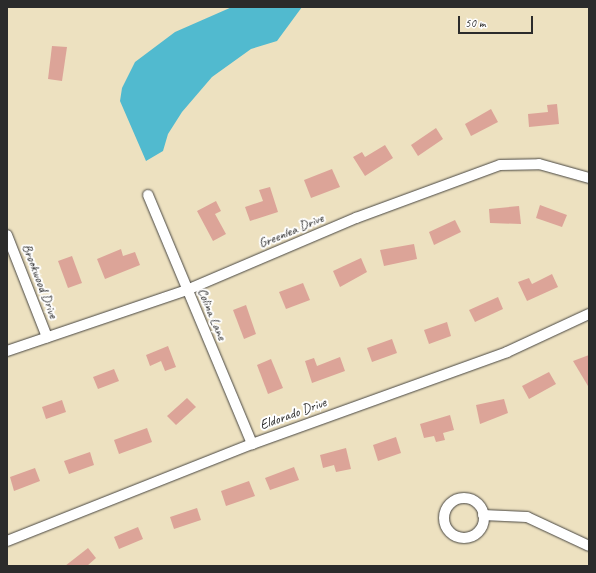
<!DOCTYPE html>
<html>
<head>
<meta charset="utf-8">
<style>
  body { margin:0 }
  #map { position:relative; width:596px; height:573px; overflow:hidden; background:#ede1c0; font-family:Caveat,sans-serif }
  div>[style] { position:absolute }
  .water>* { inset:0; background:#51bacf }
  .building>* { inset:0; background:#dca498 }
  .roads { filter:drop-shadow(0 0 1px #484641) drop-shadow(0 0 1px #484641) }
  .street>* { height:10px; margin:-5px; padding:0 5px; transform-origin:5px; border-radius:5px; background:#fff }
  .street>.ring { margin:-5px; padding:0; box-sizing:content-box; background:none; border:10px solid #fff; border-radius:50% }
  span { translate:-50% -50%; white-space:nowrap; text-align:center; line-height:1.15; -webkit-text-stroke:4px #fff; paint-order:stroke }
  .street-label { font-size:14px; color:#2b2b2b }
  .frame { position:absolute; inset:0; border:8px solid #2b2b2b; pointer-events:none }
  .scale { position:absolute; left:458px; top:16px; width:75px; height:18px; box-sizing:border-box; border:2px solid #2b2b2b; border-top:0; padding-left:5px; font-size:12px; line-height:14px; white-space:nowrap; color:#2b2b2b; -webkit-text-stroke:3px #fff; paint-order:stroke }
</style>
</head>
<body>
<div id="map">
  <div class="water">
    <div style="clip-path:polygon(232px 7px,302px 7px,277px 41px,251px 49px,212px 77px,182px 112px,168px 134px,163px 151px,146px 161px,120px 101px,122px 88px,135px 62px,175px 32px)"></div>
  </div>
  <div class="building">
    <div style="clip-path:polygon(52px 46px,67px 47px,62px 81px,48px 79px)"></div>
    <div style="clip-path:polygon(557px 104px,559px 124px,529px 127px,528px 114px,548px 112px,547px 105px)"></div>
    <div style="clip-path:polygon(491px 109px,498px 122px,471px 136px,465px 124px)"></div>
    <div style="clip-path:polygon(436px 128px,443px 139px,418px 156px,411px 145px)"></div>
    <div style="clip-path:polygon(385px 145px,393px 158px,365px 176px,353px 157px,362px 152px,365px 157px)"></div>
    <div style="clip-path:polygon(332px 169px,340px 187px,311px 198px,304px 180px)"></div>
    <div style="clip-path:polygon(270px 187px,278px 212px,250px 221px,245px 207px,263px 201px,259px 190px)"></div>
    <div style="clip-path:polygon(216px 201px,221px 211px,215px 214px,226px 234px,213px 241px,197px 211px)"></div>
    <div style="clip-path:polygon(540px 205px,567px 215px,562px 227px,536px 218px)"></div>
    <div style="clip-path:polygon(519px 206px,521px 224px,490px 223px,489px 209px)"></div>
    <div style="clip-path:polygon(455px 220px,461px 232px,434px 245px,429px 232px)"></div>
    <div style="clip-path:polygon(414px 244px,417px 259px,384px 266px,380px 250px)"></div>
    <div style="clip-path:polygon(121px 249px,123px 256px,135px 252px,140px 265px,105px 279px,97px 259px)"></div>
    <div style="clip-path:polygon(72px 256px,82px 283px,68px 288px,58px 261px)"></div>
    <div style="clip-path:polygon(361px 258px,367px 272px,340px 287px,333px 271px)"></div>
    <div style="clip-path:polygon(552px 274px,558px 287px,527px 301px,518px 282px,529px 278px,532px 284px)"></div>
    <div style="clip-path:polygon(303px 283px,310px 300px,286px 309px,279px 292px)"></div>
    <div style="clip-path:polygon(498px 297px,503px 309px,475px 322px,469px 310px)"></div>
    <div style="clip-path:polygon(246px 305px,256px 334px,244px 339px,233px 310px)"></div>
    <div style="clip-path:polygon(447px 322px,451px 336px,429px 344px,424px 330px)"></div>
    <div style="clip-path:polygon(392px 339px,397px 353px,372px 362px,367px 348px)"></div>
    <div style="clip-path:polygon(168px 346px,176px 367px,165px 371px,161px 361px,150px 366px,146px 355px)"></div>
    <div style="clip-path:polygon(589px 355px,589px 386px,588px 386px,573px 361px)"></div>
    <div style="clip-path:polygon(340px 357px,345px 371px,312px 383px,305px 361px,314px 358px,317px 366px)"></div>
    <div style="clip-path:polygon(271px 359px,283px 388px,268px 394px,257px 365px)"></div>
    <div style="clip-path:polygon(114px 369px,119px 381px,98px 389px,93px 377px)"></div>
    <div style="clip-path:polygon(549px 372px,556px 384px,529px 399px,522px 386px)"></div>
    <div style="clip-path:polygon(187px 398px,196px 407px,176px 425px,167px 416px)"></div>
    <div style="clip-path:polygon(504px 399px,508px 413px,480px 424px,476px 405px)"></div>
    <div style="clip-path:polygon(62px 400px,66px 412px,46px 419px,42px 407px)"></div>
    <div style="clip-path:polygon(450px 415px,454px 430px,443px 433px,445px 440px,436px 442px,434px 436px,424px 438px,420px 424px)"></div>
    <div style="clip-path:polygon(147px 428px,152px 442px,119px 454px,114px 440px)"></div>
    <div style="clip-path:polygon(396px 437px,401px 453px,378px 461px,373px 445px)"></div>
    <div style="clip-path:polygon(346px 448px,351px 469px,336px 472px,334px 465px,323px 468px,320px 455px)"></div>
    <div style="clip-path:polygon(90px 452px,94px 465px,69px 474px,64px 461px)"></div>
    <div style="clip-path:polygon(294px 467px,299px 480px,270px 490px,265px 478px)"></div>
    <div style="clip-path:polygon(35px 468px,40px 481px,14px 491px,10px 477px)"></div>
    <div style="clip-path:polygon(249px 481px,255px 496px,226px 506px,221px 491px)"></div>
    <div style="clip-path:polygon(197px 508px,201px 520px,174px 529px,170px 517px)"></div>
    <div style="clip-path:polygon(138px 527px,143px 539px,119px 549px,114px 537px)"></div>
    <div style="clip-path:polygon(88px 548px,96px 558px,87px 566px,65px 566px)"></div>
  </div>
  <div class="roads">
    <div class="street">
      <div style="left:148px;top:195px;width:270px;rotate:67.3deg"></div>
      <div style="left:7px;top:235px;width:110px;rotate:68.6deg"></div>
      <div style="left:7px;top:351px;width:190px;rotate:-18.7deg"></div>
      <div style="left:187px;top:290px;width:184px;rotate:-23.1deg"></div>
      <div style="left:356px;top:218px;width:153px;rotate:-20.2deg"></div>
      <div style="left:500px;top:165px;width:39px;rotate:-1deg"></div>
      <div style="left:539px;top:164px;width:52px;rotate:15.6deg"></div>
      <div class="ring" style="left:444px;top:498px;width:30px;height:30px"></div>
      <div style="left:483px;top:515px;width:44px;rotate:2.6deg"></div>
      <div style="left:527px;top:517px;width:68px;rotate:25.1deg"></div>
      <div style="left:7px;top:541px;width:264px;rotate:-21.6deg"></div>
      <div style="left:252px;top:444px;width:271px;rotate:-19.8deg"></div>
      <div style="left:507px;top:352px;width:90px;rotate:-24.9deg"></div>
    </div>
  </div>
  <div class="street-label">
    <span style="left:291px;top:231px;rotate:-23deg">Greenlea Drive</span>
    <span style="left:40px;top:281px;rotate:69deg">Brookwood Drive</span>
    <span style="left:212px;top:314px;rotate:67deg">Colina Lane</span>
    <span style="left:293px;top:414px;rotate:-20deg">Eldorado Drive</span>
  </div>
  <div class="frame"></div>
  <div class="scale">50 m</div>
</div>
</body>
</html>
